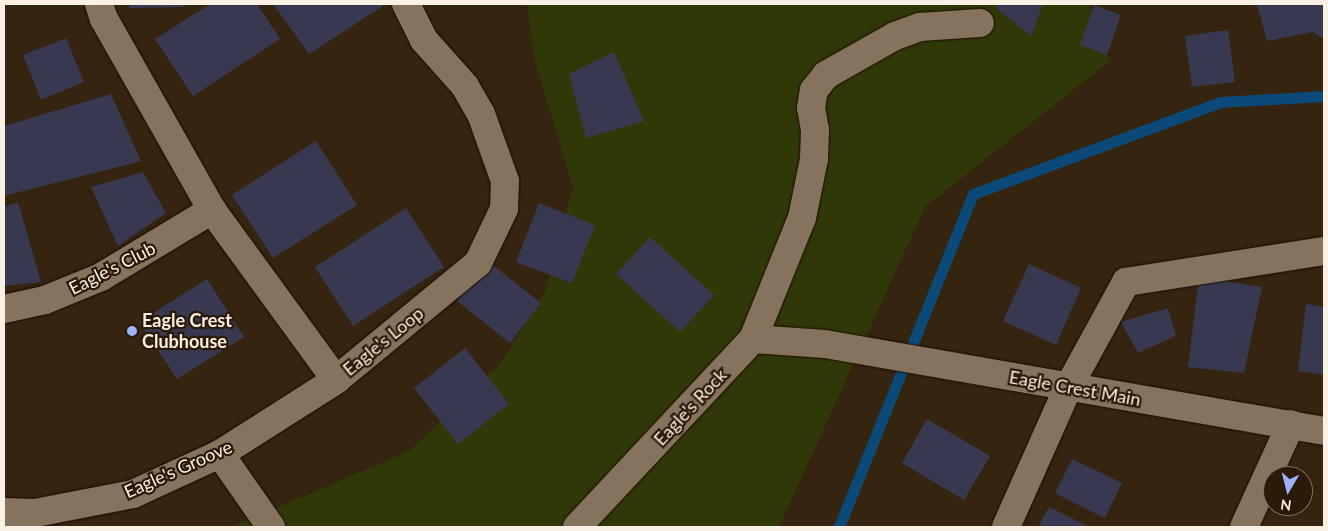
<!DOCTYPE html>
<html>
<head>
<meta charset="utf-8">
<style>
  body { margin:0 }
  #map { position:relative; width:1328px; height:531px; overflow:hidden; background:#342410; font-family:Lato,sans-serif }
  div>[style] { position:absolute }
  .green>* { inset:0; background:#313808 }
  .stream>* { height:11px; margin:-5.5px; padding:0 5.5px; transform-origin:5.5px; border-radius:5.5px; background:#0b4a78 }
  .building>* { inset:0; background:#383950 }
  .roads { filter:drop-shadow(0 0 1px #1b0d00) drop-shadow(0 0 1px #1b0d00) }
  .street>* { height:28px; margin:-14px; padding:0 14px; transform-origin:14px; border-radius:14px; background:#86735d }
  .dots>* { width:14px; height:14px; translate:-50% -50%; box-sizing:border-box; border:2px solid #2a1a07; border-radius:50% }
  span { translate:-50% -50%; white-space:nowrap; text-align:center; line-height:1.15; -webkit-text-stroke:4.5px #2a1a07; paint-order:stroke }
  .street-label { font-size:18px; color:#fbf0e4 }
  .poi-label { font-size:18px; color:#fbf0e4; font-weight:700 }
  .left { translate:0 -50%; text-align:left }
  .frame { position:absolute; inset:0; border:5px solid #fbf0e4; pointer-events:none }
  .north { position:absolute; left:1263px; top:466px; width:50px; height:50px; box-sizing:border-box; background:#2a1a07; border:1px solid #7e705f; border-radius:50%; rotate:188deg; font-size:14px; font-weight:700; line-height:20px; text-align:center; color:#fbf0e4 }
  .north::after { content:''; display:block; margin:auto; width:18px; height:22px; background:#a1b2fd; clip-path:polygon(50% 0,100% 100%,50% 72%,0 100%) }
</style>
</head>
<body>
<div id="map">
  <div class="green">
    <div style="clip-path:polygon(527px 4px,1089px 4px,1110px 61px,925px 207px,779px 527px,232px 527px,409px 451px,500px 364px,546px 290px,573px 187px,535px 62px)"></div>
  </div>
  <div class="stream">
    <div style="left:839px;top:527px;width:359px;rotate:-68.1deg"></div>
    <div style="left:973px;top:194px;width:264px;rotate:-20.4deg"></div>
    <div style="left:1220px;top:102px;width:104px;rotate:-3.3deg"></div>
  </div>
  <div class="building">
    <div style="clip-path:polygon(129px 4px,184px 4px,184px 7px,129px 8px)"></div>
    <div style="clip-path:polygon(210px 4px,257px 4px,280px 39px,193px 96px,155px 39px)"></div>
    <div style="clip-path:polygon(273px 4px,381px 4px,383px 6px,309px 54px)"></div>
    <div style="clip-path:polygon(997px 4px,1043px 4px,1031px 36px,996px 8px)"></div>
    <div style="clip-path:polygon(1257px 4px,1324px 4px,1324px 39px,1313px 32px,1267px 41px)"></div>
    <div style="clip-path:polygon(1094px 5px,1121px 15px,1107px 55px,1080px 45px)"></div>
    <div style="clip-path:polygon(1228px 30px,1235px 82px,1192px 87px,1185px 36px)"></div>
    <div style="clip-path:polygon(66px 38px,84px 82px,41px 100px,23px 55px)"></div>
    <div style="clip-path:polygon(614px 52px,644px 121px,586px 138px,569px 74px)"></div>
    <div style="clip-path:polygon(111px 94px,141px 161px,4px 196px,4px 126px)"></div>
    <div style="clip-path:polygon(316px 141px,357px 205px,273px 258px,232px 195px)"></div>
    <div style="clip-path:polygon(143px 172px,166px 213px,118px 246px,91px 187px)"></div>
    <div style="clip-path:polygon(18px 202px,41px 282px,4px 286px,4px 207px)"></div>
    <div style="clip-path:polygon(539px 203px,595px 225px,572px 283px,516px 262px)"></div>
    <div style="clip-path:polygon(406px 208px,444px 267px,353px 326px,315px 267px)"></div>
    <div style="clip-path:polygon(650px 237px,714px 295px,680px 332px,616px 274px)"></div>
    <div style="clip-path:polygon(489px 262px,541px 303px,510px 343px,457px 301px)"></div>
    <div style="clip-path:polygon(1029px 264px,1081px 288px,1056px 345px,1003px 321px)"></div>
    <div style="clip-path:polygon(1199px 277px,1262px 287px,1244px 373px,1188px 367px)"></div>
    <div style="clip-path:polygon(207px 279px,244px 337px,177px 379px,139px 322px)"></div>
    <div style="clip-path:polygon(1306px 304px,1324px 307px,1324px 375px,1298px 371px)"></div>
    <div style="clip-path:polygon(1168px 308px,1176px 336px,1138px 353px,1121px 322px)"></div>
    <div style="clip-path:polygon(465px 348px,509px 404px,458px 444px,414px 388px)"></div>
    <div style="clip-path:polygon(927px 419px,990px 456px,964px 500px,902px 463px)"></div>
    <div style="clip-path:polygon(1072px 459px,1122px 483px,1105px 518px,1055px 493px)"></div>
    <div style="clip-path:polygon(1049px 507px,1089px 527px,1038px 527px)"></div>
  </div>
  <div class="roads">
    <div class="street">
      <div style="left:99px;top:4px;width:16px;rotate:72deg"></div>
      <div style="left:104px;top:19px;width:219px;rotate:60.5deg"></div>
      <div style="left:212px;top:210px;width:210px;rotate:53.9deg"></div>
      <div style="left:4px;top:309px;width:42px;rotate:-12.4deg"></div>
      <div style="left:45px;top:300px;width:61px;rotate:-22.3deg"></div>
      <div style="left:101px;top:277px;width:130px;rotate:-31.1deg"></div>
      <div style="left:753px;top:339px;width:131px;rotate:-68deg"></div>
      <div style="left:802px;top:218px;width:60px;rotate:-78.5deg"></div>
      <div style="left:814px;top:159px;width:29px;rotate:-88deg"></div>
      <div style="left:815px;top:130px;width:22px;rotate:-100deg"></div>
      <div style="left:811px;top:108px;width:18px;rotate:-81deg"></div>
      <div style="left:814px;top:90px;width:19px;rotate:-51deg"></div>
      <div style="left:826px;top:75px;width:79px;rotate:-29.5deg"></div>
      <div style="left:895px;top:36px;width:27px;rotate:-20deg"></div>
      <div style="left:920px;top:27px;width:60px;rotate:-3.8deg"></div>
      <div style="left:220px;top:454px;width:89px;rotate:55.1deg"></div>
      <div style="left:4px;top:512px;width:31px;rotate:2deg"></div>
      <div style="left:35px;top:513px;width:100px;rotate:-11deg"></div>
      <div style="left:133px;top:494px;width:96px;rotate:-24.7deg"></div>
      <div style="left:220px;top:454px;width:138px;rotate:-32.5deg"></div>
      <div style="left:336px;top:380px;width:184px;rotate:-39.5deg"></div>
      <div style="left:478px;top:263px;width:60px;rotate:-64.3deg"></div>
      <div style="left:504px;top:209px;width:28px;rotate:-88deg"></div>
      <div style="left:505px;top:181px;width:71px;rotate:-109.7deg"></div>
      <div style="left:481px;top:114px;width:32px;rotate:-120deg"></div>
      <div style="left:465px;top:86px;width:62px;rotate:-131.7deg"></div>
      <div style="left:424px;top:40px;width:40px;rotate:-116.6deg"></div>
      <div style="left:577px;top:527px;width:258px;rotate:-46.9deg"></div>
      <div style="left:753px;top:339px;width:72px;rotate:4deg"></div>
      <div style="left:825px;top:344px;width:507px;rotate:9.89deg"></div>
      <div style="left:1006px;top:527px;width:152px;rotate:-66deg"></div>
      <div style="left:1068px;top:388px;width:121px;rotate:-61.3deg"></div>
      <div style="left:1126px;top:282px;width:200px;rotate:-8.9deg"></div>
      <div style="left:1244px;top:527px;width:113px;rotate:-65.5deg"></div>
    </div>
  </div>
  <div class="dots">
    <div style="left:132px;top:331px;background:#a1b2fd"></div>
  </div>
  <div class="street-label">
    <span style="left:112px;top:268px;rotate:-27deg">Eagle's Club</span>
    <span style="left:383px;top:341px;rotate:-39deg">Eagle's Loop</span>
    <span style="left:1075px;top:388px;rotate:10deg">Eagle Crest Main</span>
    <span style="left:690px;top:407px;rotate:-47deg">Eagle's Rock</span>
    <span style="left:178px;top:469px;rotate:-24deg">Eagle's Groove</span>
  </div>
  <div class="poi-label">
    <span class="left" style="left:142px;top:331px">Eagle Crest<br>Clubhouse</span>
  </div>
  <div class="frame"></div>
  <div class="north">N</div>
</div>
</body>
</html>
